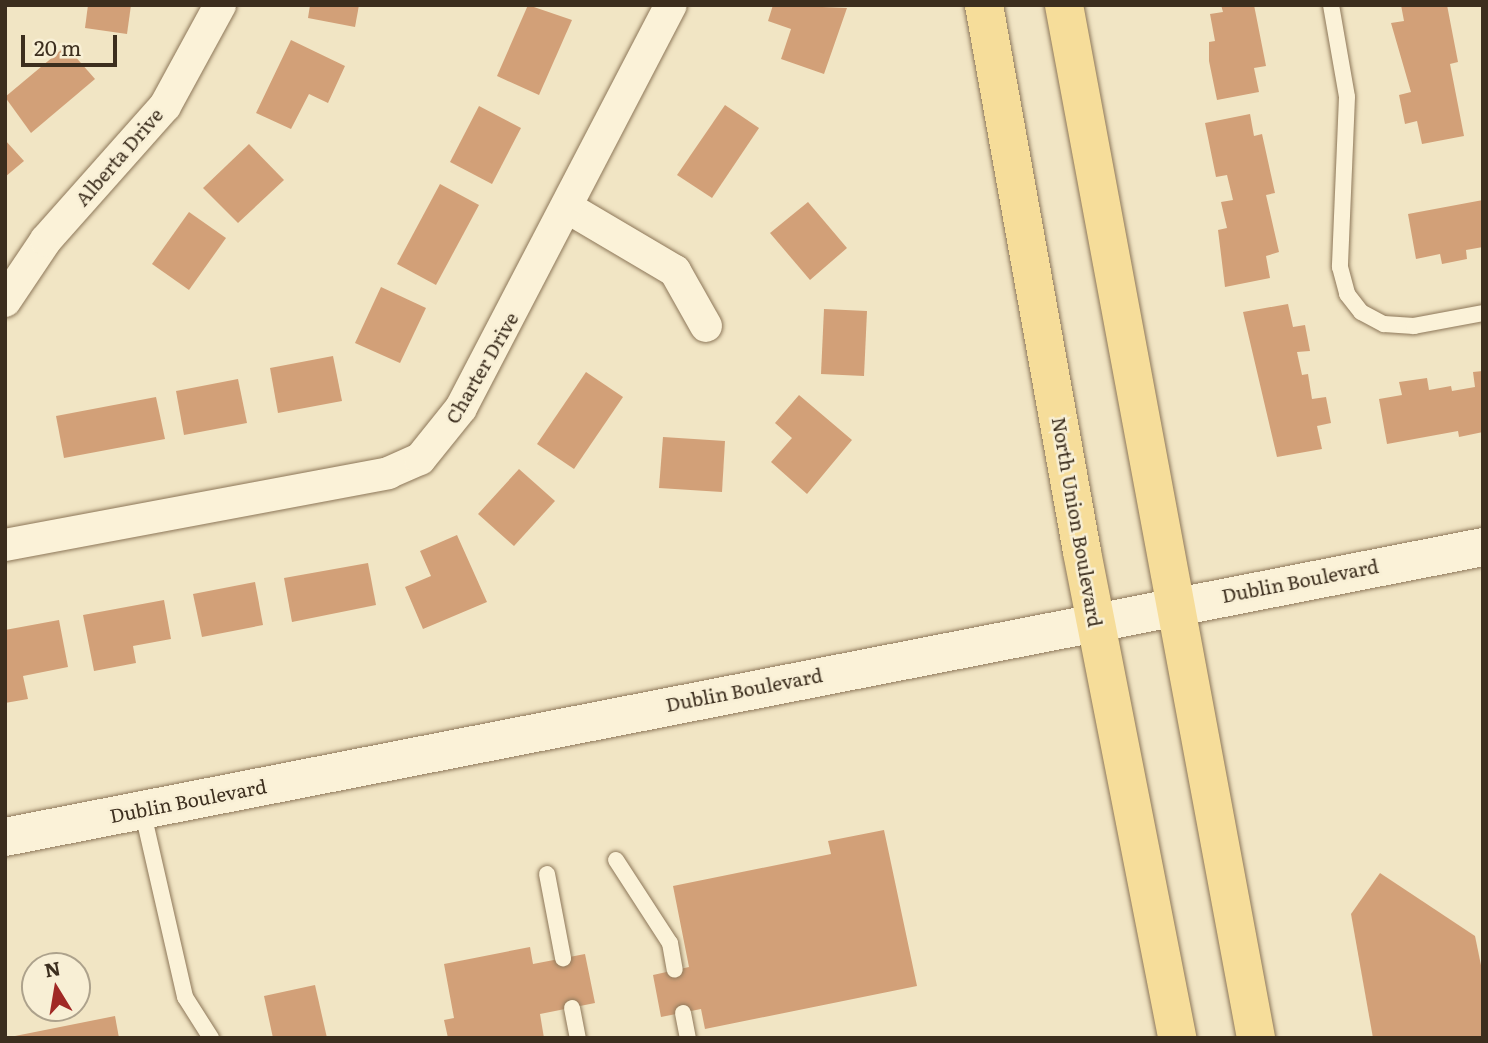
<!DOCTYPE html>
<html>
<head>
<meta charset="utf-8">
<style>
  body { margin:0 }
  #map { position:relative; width:1488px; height:1043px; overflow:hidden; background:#f1e5c4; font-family:Literata,serif }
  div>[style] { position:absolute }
  .building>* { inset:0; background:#d2a078 }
  .roads { filter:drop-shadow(0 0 2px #8d7759) drop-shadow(0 0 2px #8d7759) }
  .service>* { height:16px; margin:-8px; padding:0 8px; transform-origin:8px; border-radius:8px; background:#fbf2d8 }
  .minor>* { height:32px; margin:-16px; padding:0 16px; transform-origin:16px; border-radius:16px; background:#fbf2d8 }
  .secondary>* { height:38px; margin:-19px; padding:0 19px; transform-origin:19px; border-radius:19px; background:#fbf2d8 }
  .primary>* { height:38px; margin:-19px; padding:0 19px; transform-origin:19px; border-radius:19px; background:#f6dd9a }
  span { translate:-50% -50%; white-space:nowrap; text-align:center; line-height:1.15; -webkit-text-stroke:5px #f8efd5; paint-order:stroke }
  .street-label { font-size:19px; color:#3c2e1e }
  .frame { position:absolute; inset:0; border:7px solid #3c2e1e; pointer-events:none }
  .north { position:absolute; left:21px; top:952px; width:70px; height:70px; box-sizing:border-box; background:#f8efd5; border:2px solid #ada28c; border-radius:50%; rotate:349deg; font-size:19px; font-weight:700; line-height:28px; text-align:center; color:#3c2e1e }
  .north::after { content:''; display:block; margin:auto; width:24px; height:32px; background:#a02925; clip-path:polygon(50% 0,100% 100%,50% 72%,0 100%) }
  .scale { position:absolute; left:21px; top:35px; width:96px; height:32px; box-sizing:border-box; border:4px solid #3c2e1e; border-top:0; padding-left:9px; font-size:21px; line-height:24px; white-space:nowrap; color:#3c2e1e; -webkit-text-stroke:5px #f8efd5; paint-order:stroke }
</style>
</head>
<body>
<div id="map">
  <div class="building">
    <div style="clip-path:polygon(88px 5px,131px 5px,127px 34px,85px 28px)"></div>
    <div style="clip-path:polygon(310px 5px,359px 5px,355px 27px,308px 18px)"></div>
    <div style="clip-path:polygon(528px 5px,572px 20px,539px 95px,497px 76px)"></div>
    <div style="clip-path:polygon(773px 5px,847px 8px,824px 74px,781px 59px,791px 29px,768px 21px)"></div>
    <div style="clip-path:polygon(1221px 5px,1254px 5px,1266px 66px,1254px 68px,1259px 92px,1217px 100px,1209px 61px,1209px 42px,1215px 41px,1210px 14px,1223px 12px)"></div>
    <div style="clip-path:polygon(1401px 5px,1447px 5px,1458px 62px,1450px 64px,1464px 136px,1422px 144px,1417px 121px,1405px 124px,1399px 95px,1411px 92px,1391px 23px,1404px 21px)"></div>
    <div style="clip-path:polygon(291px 40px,345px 66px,328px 103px,309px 94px,291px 129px,256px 113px)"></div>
    <div style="clip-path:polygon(66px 46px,95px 79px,31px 133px,5px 97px)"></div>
    <div style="clip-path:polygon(725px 105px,759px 128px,712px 198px,677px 175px)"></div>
    <div style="clip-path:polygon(479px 106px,521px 128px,492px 184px,450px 162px)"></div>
    <div style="clip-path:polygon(1250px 114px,1254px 136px,1262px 134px,1275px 193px,1266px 195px,1279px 252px,1266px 256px,1270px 278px,1225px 287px,1218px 230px,1227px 228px,1221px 202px,1233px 200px,1227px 175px,1216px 177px,1205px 123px)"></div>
    <div style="clip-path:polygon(5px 140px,24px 161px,5px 177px)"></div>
    <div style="clip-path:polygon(249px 144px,284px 180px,238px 223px,203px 188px)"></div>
    <div style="clip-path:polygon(440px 184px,479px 205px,436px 285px,397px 264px)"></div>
    <div style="clip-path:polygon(1483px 200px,1483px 247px,1466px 250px,1467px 259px,1442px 264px,1440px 254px,1416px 259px,1408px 214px)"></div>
    <div style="clip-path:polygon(808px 202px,847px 248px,810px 280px,770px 233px)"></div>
    <div style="clip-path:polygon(189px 212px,226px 238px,189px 290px,152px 264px)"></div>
    <div style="clip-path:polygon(381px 287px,426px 308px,400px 363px,355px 343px)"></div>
    <div style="clip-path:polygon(1288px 304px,1293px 327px,1305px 325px,1310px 351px,1297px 352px,1302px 375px,1308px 374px,1312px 399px,1326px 397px,1331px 423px,1317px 426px,1322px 449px,1277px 457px,1243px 312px)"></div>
    <div style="clip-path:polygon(824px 309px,867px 311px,864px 376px,821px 374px)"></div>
    <div style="clip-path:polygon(333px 356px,342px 401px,278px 413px,270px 368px)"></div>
    <div style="clip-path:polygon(1483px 371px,1483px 432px,1459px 437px,1458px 431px,1387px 444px,1379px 399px,1402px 395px,1399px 382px,1427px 378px,1429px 390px,1451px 386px,1452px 391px,1475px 387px,1473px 372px)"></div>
    <div style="clip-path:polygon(586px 372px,623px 397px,574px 469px,537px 444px)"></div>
    <div style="clip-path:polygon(238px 379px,247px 423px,184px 435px,176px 391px)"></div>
    <div style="clip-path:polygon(799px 395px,852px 440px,807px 494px,771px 462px,792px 438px,775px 423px)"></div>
    <div style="clip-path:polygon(156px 397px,165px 439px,64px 458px,56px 416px)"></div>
    <div style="clip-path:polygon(663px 437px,725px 441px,722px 492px,659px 488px)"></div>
    <div style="clip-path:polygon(519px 469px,555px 501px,514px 546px,478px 514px)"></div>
    <div style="clip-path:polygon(457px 535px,487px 602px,423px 629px,405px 587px,431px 576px,420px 551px)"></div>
    <div style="clip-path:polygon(368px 563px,376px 605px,292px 622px,284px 578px)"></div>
    <div style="clip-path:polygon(255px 582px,263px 625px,202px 637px,193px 594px)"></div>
    <div style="clip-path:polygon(164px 600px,171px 639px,133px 646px,136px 663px,94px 671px,83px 615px)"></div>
    <div style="clip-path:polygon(59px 620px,68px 667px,23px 676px,28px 699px,5px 703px,5px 630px)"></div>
    <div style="clip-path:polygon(884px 830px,917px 986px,705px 1029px,701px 1009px,661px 1017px,653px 975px,689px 967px,673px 886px,831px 854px,828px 841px)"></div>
    <div style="clip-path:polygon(1380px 873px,1475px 936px,1483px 975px,1483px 1038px,1373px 1038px,1351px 914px)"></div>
    <div style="clip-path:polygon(530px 947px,533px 964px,585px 954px,595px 1003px,540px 1014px,544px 1038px,448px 1038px,444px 1020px,454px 1018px,444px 964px)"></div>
    <div style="clip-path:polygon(315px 985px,327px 1038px,273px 1038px,264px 996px)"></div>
    <div style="clip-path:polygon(115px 1016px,119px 1038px,10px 1038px,10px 1037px)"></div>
  </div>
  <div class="roads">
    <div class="service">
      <div style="left:1331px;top:5px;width:93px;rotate:80.1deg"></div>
      <div style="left:1347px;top:97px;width:170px;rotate:92.4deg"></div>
      <div style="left:1340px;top:267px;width:28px;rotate:75deg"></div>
      <div style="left:1347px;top:294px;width:23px;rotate:52deg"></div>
      <div style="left:1361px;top:312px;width:26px;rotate:28deg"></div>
      <div style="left:1384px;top:324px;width:30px;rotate:4deg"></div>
      <div style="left:1414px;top:326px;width:70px;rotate:-10.7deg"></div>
      <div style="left:142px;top:809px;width:193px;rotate:77.1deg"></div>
      <div style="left:185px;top:997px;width:49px;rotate:57.6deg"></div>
      <div style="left:616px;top:860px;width:99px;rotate:57deg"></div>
      <div style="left:670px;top:943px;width:27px;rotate:80deg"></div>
      <div style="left:547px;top:874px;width:86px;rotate:79.2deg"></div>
      <div style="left:572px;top:1008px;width:31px;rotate:79deg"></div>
      <div style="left:683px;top:1013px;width:25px;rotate:79deg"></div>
    </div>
    <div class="minor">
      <div style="left:570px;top:209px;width:122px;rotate:30.6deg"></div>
      <div style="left:675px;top:271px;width:63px;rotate:60.6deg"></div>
      <div style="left:5px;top:301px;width:73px;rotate:-56.1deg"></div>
      <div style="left:46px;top:240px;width:179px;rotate:-48.4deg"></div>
      <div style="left:165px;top:106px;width:115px;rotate:-61.4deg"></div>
      <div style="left:5px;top:545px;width:390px;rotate:-10.6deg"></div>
      <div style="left:388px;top:473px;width:35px;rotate:-24deg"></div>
      <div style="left:420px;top:459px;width:65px;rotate:-51.2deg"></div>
      <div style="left:461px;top:408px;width:454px;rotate:-62.5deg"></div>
    </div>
    <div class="secondary">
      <div style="left:5px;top:837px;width:1506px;rotate:-11.1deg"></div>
    </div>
    <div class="primary">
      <div style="left:984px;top:5px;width:556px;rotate:79.84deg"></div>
      <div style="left:1082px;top:552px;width:495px;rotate:78.9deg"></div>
      <div style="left:1064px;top:5px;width:1051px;rotate:79.47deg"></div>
    </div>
  </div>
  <div class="street-label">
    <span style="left:119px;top:157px;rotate:-49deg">Alberta Drive</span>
    <span style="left:482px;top:368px;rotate:-60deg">Charter Drive</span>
    <span style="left:1077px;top:522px;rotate:80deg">North Union Boulevard</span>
    <span style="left:1300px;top:581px;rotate:-11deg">Dublin Boulevard</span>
    <span style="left:744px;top:690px;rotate:-11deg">Dublin Boulevard</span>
    <span style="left:188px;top:801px;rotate:-11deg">Dublin Boulevard</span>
  </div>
  <div class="frame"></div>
  <div class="north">N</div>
  <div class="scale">20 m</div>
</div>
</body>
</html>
